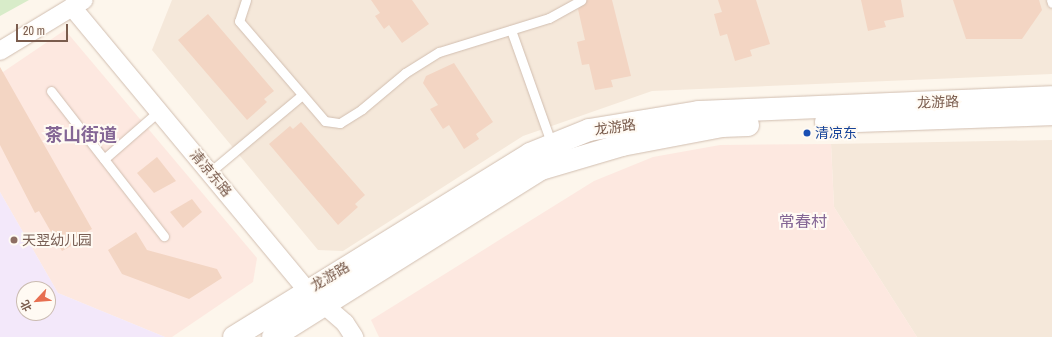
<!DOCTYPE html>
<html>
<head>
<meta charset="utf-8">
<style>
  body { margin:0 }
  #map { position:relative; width:1052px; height:337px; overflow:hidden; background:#fdf6ec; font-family:"Archivo Narrow","Noto Sans SC",sans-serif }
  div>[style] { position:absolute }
  .residential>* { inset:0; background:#f5e8da }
  .commercial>* { inset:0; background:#fde8e0 }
  .education>* { inset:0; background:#f3e8fa }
  .green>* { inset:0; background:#d8ecc9 }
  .building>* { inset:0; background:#f3d5c3 }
  .roads { filter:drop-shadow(0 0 1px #d1beb0) drop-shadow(0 0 1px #d1beb0) }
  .lane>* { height:9px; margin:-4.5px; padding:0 4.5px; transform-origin:4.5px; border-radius:4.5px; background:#fff }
  .street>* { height:18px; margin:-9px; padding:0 9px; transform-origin:9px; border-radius:9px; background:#fff }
  .secondary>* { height:22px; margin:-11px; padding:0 11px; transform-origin:11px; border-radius:11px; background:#fff }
  .dots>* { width:11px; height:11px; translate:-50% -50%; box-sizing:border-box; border:2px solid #fffaf3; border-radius:50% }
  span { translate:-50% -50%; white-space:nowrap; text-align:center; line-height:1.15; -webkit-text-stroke:4px #fffaf3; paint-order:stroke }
  .street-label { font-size:14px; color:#7a5c4d }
  .transit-label { font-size:14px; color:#164399 }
  .left { translate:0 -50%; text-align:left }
  .education-label { font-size:14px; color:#785e54 }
  .quarter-label { font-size:16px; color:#846695 }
  .district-label { font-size:18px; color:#846695; font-weight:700 }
  .north { position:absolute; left:16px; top:281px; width:40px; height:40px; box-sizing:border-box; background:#fffaf3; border:1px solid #cabbb1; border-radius:50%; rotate:244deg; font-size:11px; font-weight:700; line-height:16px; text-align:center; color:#7a5c4d }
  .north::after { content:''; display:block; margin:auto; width:14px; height:18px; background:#e76f51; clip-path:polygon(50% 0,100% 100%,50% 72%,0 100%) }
  .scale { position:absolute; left:16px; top:24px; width:52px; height:18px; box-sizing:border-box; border:2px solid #7a5c4d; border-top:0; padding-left:5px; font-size:12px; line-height:14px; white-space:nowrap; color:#7a5c4d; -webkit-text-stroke:3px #fffaf3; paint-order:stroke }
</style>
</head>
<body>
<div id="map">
  <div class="residential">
    <div style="clip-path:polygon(172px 0,1052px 0,1052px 74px,652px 91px,523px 136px,343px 251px,318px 250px,152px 50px)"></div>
    <div style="clip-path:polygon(1052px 140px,1052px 337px,917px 337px,834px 207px,831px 144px)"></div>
  </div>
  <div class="commercial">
    <div style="clip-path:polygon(65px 30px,257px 258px,253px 282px,172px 337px,165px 337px,58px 293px,0 192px,0 74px)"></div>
    <div style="clip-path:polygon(831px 144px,834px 207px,917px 337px,379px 337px,371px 320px,594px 181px,653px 157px,720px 145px)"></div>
  </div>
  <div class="education">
    <div style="clip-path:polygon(evenodd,0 192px,58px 293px,165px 337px,0 337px,0 192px,24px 289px,48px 289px,48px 313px,24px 313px,24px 289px)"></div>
  </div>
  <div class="green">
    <div style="clip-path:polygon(0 0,29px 0,0 16px)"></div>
  </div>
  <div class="building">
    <div style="clip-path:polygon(371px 0,412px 0,429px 24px,402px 43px,389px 25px,384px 29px,375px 16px,380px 13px)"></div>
    <div style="clip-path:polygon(587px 0,612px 0,631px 76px,611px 80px,613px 87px,595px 90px,589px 64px,582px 65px,577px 42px,585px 40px,578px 9px)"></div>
    <div style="clip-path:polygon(718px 0,756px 0,770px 44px,750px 50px,752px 56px,735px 61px,727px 34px,720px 36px,714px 14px,722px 12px)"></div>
    <div style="clip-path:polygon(861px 0,901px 0,904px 17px,884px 21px,886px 27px,868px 31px)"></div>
    <div style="clip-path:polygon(953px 0,1039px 0,1042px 10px,1022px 39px,966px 39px)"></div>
    <div style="clip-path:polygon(208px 14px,274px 91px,264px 99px,267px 102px,247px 120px,178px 40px)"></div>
    <div style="clip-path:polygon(454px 63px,493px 122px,476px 134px,479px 139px,464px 149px,449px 125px,443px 129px,430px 109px,438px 105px,423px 83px,426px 76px)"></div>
    <div style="clip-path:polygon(0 67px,92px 229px,73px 240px,75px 244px,62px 251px,39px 211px,35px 213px,0 145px)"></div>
    <div style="clip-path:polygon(301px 122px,365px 195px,355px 204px,358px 207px,338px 225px,269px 144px,290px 126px,293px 129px)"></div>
    <div style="clip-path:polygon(157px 157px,176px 181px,154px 193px,137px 173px)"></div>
    <div style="clip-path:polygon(192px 199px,202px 212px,183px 228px,170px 212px)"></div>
    <div style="clip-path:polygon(136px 232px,147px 250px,217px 269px,222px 278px,189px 299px,122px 274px,108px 250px)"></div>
  </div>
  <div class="roads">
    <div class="lane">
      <div style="left:246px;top:0;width:22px;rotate:108deg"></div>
      <div style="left:239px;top:21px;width:132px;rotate:49.3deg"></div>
      <div style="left:325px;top:121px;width:15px;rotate:8deg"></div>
      <div style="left:340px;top:123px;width:26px;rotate:-32deg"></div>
      <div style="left:362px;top:109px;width:56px;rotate:-39.9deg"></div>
      <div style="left:405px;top:73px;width:40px;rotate:-32deg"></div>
      <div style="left:439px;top:52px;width:115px;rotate:-17.2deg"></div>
      <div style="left:549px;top:18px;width:37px;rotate:-29deg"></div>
      <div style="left:1051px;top:0;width:3px;rotate:72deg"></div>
      <div style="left:511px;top:30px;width:122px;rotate:70.4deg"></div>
      <div style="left:51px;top:91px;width:184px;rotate:52.1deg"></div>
      <div style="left:104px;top:159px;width:73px;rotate:-41.1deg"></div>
      <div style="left:210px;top:172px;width:120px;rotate:-39.9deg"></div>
    </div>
    <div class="street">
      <div style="left:72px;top:7px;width:368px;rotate:50.3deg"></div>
      <div style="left:307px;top:290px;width:50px;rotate:41deg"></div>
      <div style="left:345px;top:323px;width:17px;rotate:57deg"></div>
      <div style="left:0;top:51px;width:98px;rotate:-31.3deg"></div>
    </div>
    <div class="secondary">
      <div style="left:826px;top:122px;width:226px;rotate:-2deg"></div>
      <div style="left:234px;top:337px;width:348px;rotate:-31.7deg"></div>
      <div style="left:530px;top:154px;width:64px;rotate:-22.1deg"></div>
      <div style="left:589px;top:130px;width:111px;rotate:-9.3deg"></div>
      <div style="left:699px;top:112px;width:353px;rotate:-2.4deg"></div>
      <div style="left:273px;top:337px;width:316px;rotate:-32.1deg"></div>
      <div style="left:541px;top:169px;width:84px;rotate:-16.5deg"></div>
      <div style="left:622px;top:145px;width:102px;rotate:-10.8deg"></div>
      <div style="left:722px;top:126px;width:26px;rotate:-2deg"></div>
    </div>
  </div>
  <div class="dots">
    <div style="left:807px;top:133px;background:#1a4fb4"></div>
    <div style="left:14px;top:240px;background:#8d6e63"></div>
  </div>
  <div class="street-label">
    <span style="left:938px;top:102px;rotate:-2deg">龙游路</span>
    <span style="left:615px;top:127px;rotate:-8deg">龙游路</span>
    <span style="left:211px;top:173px;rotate:50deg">清凉东路</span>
    <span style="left:330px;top:276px;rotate:-31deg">龙游路</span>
  </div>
  <div class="transit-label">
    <span class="left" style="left:815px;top:133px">清凉东</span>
  </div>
  <div class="education-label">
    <span class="left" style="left:22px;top:240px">天翌幼儿园</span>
  </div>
  <div class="quarter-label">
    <span style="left:803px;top:221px">常春村</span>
  </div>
  <div class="district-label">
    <span style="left:81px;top:135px">茶山街道</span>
  </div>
  <div class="north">北</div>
  <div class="scale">20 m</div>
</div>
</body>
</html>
